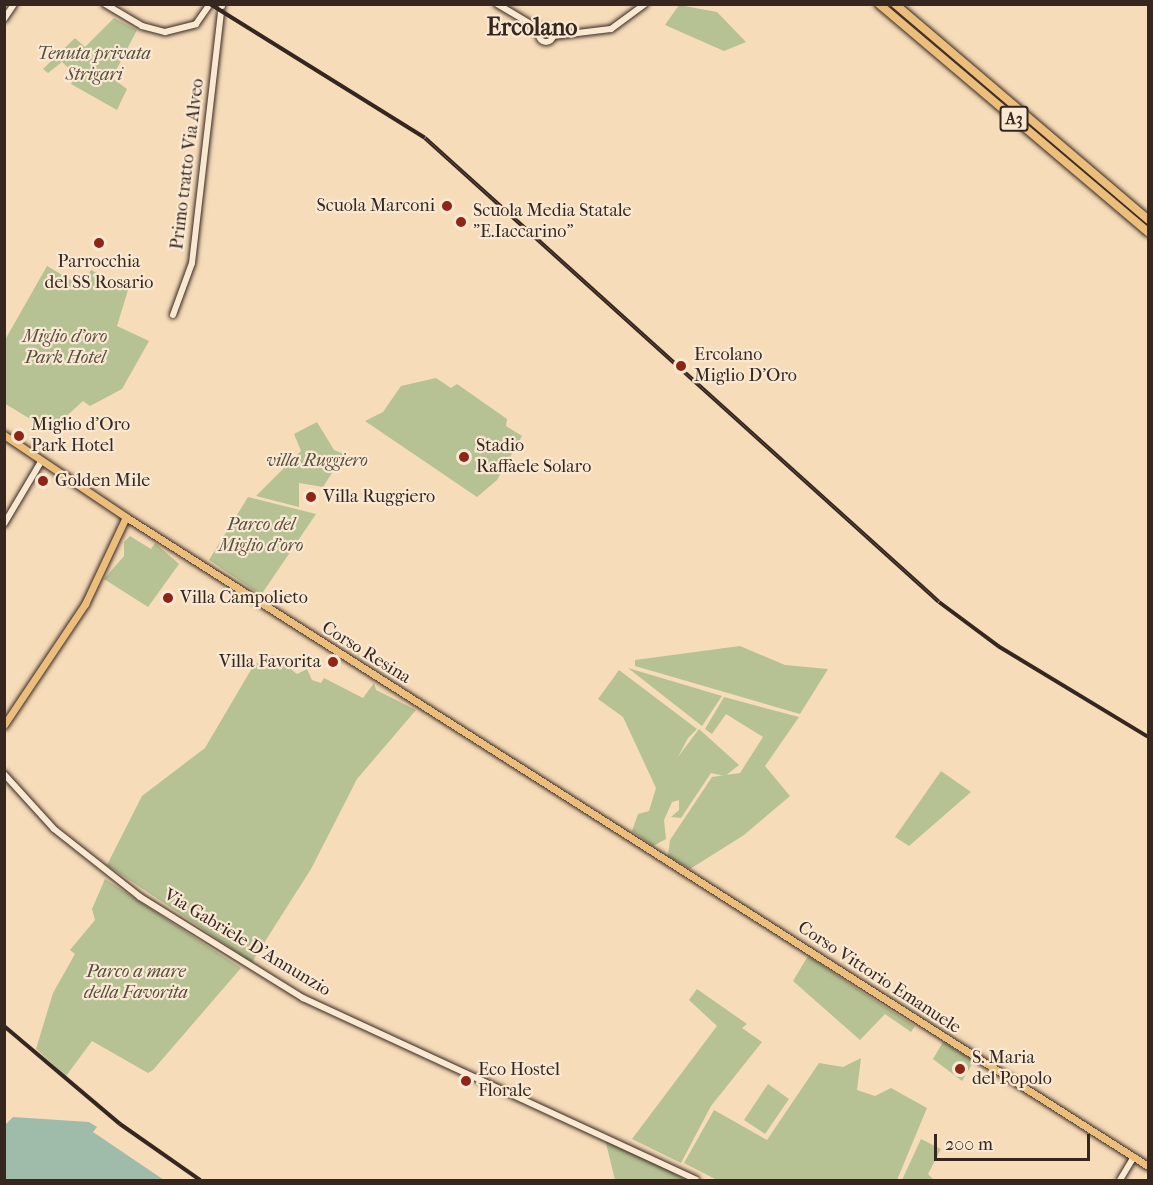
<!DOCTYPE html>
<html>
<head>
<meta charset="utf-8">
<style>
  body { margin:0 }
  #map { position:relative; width:1153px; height:1185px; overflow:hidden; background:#f6dcb9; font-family:"IM FELL French Canon",serif }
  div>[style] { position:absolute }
  .green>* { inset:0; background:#b6c294 }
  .water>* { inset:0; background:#9ebca9 }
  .roads { filter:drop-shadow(0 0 2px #362620) drop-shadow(0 0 2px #362620) }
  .secondary>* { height:6px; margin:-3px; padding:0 3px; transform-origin:3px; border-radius:3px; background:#f9e8d2 }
  .secondary>.ring { margin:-3px; padding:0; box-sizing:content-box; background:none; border:6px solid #f9e8d2; border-radius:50% }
  .primary>* { height:7px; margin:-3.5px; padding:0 3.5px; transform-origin:3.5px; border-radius:3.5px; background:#ebbe7c }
  .highway>* { height:8px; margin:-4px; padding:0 4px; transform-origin:4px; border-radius:4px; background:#ebbe7c }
  .rail>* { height:4px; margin-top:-2px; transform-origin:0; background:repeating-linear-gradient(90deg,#f9e8d2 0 4.5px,#362620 0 9px); box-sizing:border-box; border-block:2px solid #362620 }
  .dots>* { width:16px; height:16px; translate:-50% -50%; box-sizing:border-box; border:3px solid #f9e8d2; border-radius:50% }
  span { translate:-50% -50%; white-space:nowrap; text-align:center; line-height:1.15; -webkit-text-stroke:4.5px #f9e8d2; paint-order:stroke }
  .shield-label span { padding:2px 4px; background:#f9e8d2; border:2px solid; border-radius:4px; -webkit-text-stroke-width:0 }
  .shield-label { font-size:16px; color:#362620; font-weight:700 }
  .park-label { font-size:18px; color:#564d3d; font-style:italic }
  .street-label { font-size:18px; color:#362620 }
  .poi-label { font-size:18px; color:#362620 }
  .right { translate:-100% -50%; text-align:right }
  .left { translate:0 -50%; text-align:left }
  .district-label { font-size:24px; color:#362620; font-weight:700 }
  .frame { position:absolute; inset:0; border:6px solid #362620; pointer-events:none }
  .scale { position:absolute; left:934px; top:1134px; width:156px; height:27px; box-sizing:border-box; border:3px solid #362620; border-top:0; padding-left:8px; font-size:18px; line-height:21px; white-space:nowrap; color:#362620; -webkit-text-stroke:4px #f9e8d2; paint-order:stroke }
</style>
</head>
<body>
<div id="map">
  <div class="green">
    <div style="clip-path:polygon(679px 5px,717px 12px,746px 42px,724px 51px,665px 25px)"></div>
    <div style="clip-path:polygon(114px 18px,137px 30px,112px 78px,127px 89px,117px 110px,71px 84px,76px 75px,62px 62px,48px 73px,43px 69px,75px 38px,85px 47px)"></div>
    <div style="clip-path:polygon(47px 266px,81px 286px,91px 270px,128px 290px,117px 326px,149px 341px,122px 389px,90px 406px,83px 401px,50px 431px,4px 403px,5px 340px)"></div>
    <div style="clip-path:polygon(436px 378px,451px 388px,457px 384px,507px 419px,506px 426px,522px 436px,497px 480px,477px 497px,365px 421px,383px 412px,401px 386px)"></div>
    <div style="clip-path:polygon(317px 422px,334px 450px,344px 454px,323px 487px,299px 483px,299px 507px,256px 496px,301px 451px,294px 434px)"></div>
    <div style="clip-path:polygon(248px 497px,316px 514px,261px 595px,209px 560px)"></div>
    <div style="clip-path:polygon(130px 536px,151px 549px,155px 543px,179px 564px,148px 607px,104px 579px,124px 556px,124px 542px)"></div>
    <div style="clip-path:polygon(740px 646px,785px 665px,828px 669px,800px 714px,635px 666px,635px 660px)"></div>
    <div style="clip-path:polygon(273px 655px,297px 674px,307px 669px,312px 680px,321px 683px,324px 678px,363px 698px,374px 683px,376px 690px,416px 710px,357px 779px,311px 869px,252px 962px,107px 865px,142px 796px,205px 748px,255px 663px,268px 664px)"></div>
    <div style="clip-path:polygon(628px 668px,722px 696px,702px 726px)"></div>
    <div style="clip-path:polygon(619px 670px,697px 729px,688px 738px,678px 757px,699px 729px,739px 765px,725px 776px,711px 773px,681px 818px,671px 817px,679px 810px,679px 800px,672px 802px,664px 820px,666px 839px,653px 846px,632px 831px,638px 814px,649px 811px,656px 788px,623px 717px,598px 699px)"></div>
    <div style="clip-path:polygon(724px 697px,799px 717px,765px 766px,790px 796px,744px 835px,690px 869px,668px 856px,670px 840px,712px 777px,740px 773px,763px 737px,726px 714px,712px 734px,705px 729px)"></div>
    <div style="clip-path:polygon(941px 771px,971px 792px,909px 846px,895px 837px)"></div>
    <div style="clip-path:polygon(105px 879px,241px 968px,153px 1070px,148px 1073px,92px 1041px,66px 1076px,36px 1049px,53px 993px,75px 954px,70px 950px,95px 920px,92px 909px)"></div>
    <div style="clip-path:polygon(808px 956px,868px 996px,915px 1026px,911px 1032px,885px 1014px,860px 1040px,793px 981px)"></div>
    <div style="clip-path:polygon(697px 989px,747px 1024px,742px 1028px,762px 1042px,711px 1106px,681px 1163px,632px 1139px,717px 1026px,689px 1000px)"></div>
    <div style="clip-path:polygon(943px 1042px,974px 1061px,962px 1081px,933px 1059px)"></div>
    <div style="clip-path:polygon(861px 1058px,857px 1090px,875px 1096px,891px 1088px,927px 1108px,897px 1180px,717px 1180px,684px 1163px,714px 1110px,767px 1140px,819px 1063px,843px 1067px)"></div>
    <div style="clip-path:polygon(768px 1084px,789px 1099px,765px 1134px,744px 1120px)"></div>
    <div style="clip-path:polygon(604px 1135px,686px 1180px,615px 1180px)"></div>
    <div style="clip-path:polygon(921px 1139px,941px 1149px,928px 1174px,934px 1180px,902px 1180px)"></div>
  </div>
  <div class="water">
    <div style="clip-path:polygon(13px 1117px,89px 1122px,97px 1127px,93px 1132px,164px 1180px,5px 1180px,5px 1125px)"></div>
  </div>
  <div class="roads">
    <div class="secondary">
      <div style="left:105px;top:4px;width:43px;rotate:30.7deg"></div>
      <div style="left:142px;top:26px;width:24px;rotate:15deg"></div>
      <div style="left:165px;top:32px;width:32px;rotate:-14deg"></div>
      <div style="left:196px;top:24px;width:24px;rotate:-55deg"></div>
      <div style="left:497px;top:4px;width:51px;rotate:30.6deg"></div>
      <div style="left:222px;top:6px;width:2px;rotate:-90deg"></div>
      <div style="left:4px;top:19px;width:18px;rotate:-56deg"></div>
      <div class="ring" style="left:539px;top:28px;width:8px;height:8px"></div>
      <div style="left:553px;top:36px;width:58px;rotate:-6.9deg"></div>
      <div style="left:611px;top:29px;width:42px;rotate:-36.3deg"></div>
      <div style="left:173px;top:315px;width:55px;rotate:-69.9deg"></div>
      <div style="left:192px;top:263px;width:252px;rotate:-83.4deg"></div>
      <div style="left:4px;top:524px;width:74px;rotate:-59.3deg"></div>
      <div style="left:4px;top:774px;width:74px;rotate:47.7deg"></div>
      <div style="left:54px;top:829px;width:110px;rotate:38.3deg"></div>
      <div style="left:140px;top:897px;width:192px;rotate:31.8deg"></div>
      <div style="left:303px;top:998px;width:433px;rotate:24.8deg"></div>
      <div style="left:1120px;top:1180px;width:27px;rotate:-59deg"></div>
    </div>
    <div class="primary">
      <div style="left:4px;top:435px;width:147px;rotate:33.9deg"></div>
      <div style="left:126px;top:517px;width:1211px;rotate:32.42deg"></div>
      <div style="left:4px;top:725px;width:146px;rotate:-56.2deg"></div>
      <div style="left:85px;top:604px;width:96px;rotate:-64.8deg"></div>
    </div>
    <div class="highway">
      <div style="left:879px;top:4px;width:353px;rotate:40.3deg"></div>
      <div style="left:895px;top:4px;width:332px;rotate:40.4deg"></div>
    </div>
  </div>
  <div class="rail">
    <div style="left:210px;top:4px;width:253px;rotate:31.9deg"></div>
    <div style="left:425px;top:138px;width:692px;rotate:42.07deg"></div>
    <div style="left:939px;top:602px;width:74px;rotate:36.7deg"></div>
    <div style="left:998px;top:646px;width:175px;rotate:31.2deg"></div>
    <div style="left:4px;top:1026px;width:152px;rotate:40.2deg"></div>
    <div style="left:120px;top:1124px;width:98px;rotate:35deg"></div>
  </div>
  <div class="dots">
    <div style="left:447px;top:206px;background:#8f2418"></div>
    <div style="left:461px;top:222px;background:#8f2418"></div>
    <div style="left:99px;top:243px;background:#8f2418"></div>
    <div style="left:681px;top:366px;background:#8f2418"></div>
    <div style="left:19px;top:436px;background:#8f2418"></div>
    <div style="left:464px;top:457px;background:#8f2418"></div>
    <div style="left:43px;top:481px;background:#8f2418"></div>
    <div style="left:311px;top:497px;background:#8f2418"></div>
    <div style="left:168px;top:598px;background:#8f2418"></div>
    <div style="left:333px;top:662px;background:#8f2418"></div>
    <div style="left:960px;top:1069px;background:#8f2418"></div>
    <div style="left:466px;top:1081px;background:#8f2418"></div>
  </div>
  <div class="shield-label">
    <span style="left:1014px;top:119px">A3</span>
  </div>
  <div class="park-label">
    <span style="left:94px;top:65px">Tenuta privata<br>Strigari</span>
    <span style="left:65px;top:348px">Miglio d'oro<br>Park Hotel</span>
    <span style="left:317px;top:461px">villa Ruggiero</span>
    <span style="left:261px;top:536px">Parco del<br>Miglio d'oro</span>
    <span style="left:136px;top:983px">Parco a mare<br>della Favorita</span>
  </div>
  <div class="street-label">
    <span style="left:188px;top:164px;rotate:-83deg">Primo tratto Via Alveo</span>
    <span style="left:366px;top:653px;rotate:32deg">Corso Resina</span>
    <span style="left:247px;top:943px;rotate:31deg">Via Gabriele D'Annunzio</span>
    <span style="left:879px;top:978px;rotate:33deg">Corso Vittorio Emanuele</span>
  </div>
  <div class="poi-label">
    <span class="right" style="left:435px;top:206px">Scuola Marconi</span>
    <span class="left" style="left:473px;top:222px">Scuola Media Statale<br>"E.Iaccarino"</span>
    <span style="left:99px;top:273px">Parrocchia<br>del SS Rosario</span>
    <span class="left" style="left:694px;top:366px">Ercolano<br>Miglio D'Oro</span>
    <span class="left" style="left:31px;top:436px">Miglio d'Oro<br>Park Hotel</span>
    <span class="left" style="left:476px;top:457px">Stadio<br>Raffaele Solaro</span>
    <span class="left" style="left:55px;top:481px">Golden Mile</span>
    <span class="left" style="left:323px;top:497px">Villa Ruggiero</span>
    <span class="left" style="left:180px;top:598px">Villa Campolieto</span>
    <span class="right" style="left:321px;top:662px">Villa Favorita</span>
    <span class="left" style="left:972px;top:1069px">S. Maria<br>del Popolo</span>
    <span class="left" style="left:478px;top:1081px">Eco Hostel<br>Florale</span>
  </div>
  <div class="district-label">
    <span style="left:532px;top:28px">Ercolano</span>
  </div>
  <div class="frame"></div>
  <div class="scale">200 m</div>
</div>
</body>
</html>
